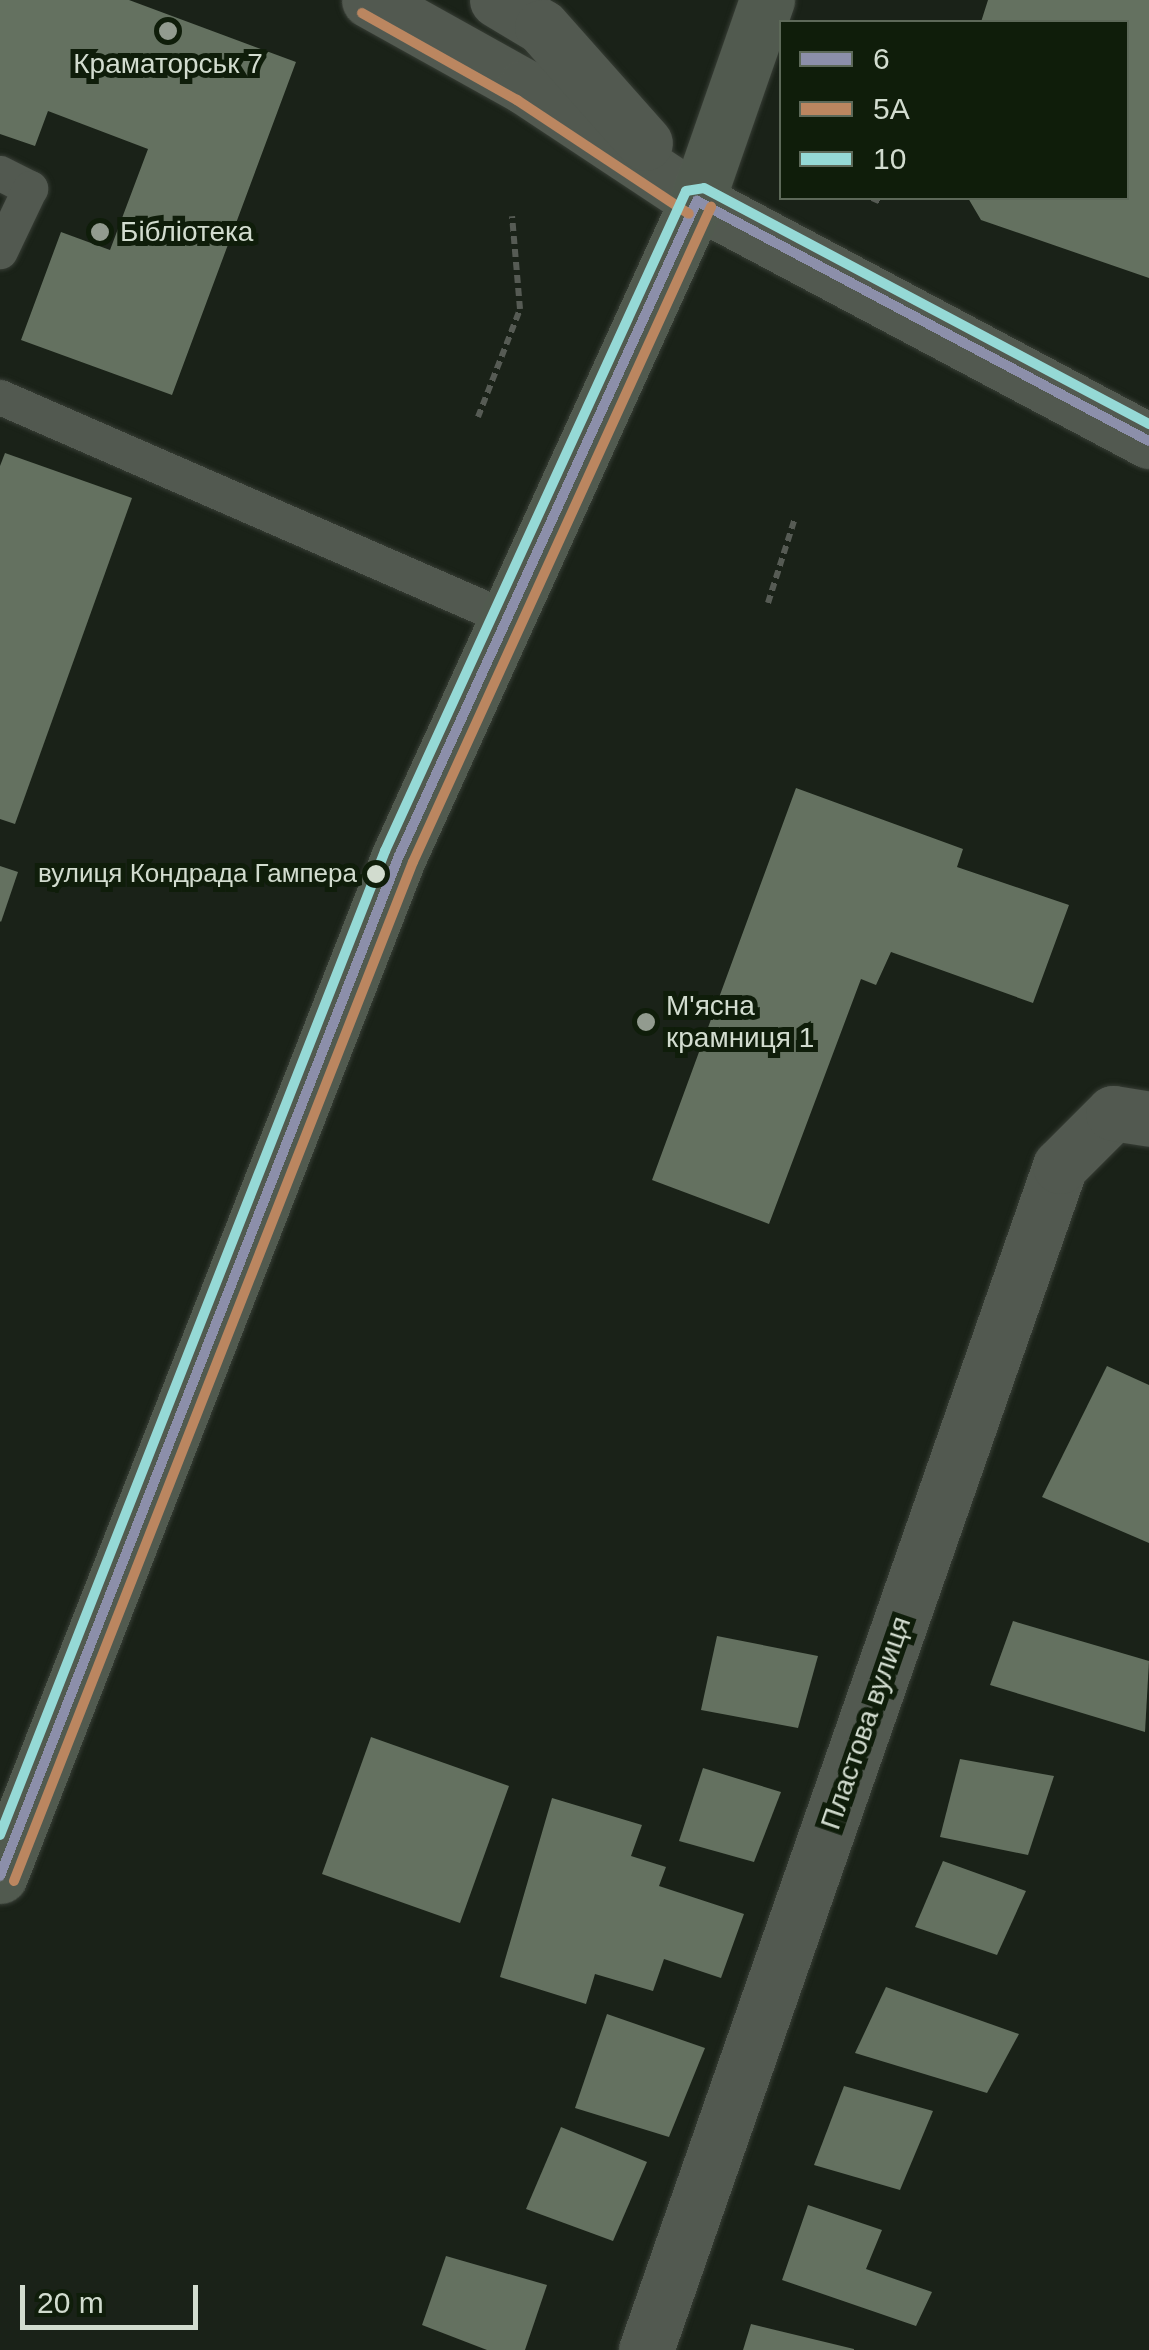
<!DOCTYPE html>
<html>
<head>
<meta charset="utf-8">
<style>
  body { margin:0 }
  #map { position:relative; width:1149px; height:2350px; overflow:hidden; background:#1a2218; font-family:Helvetica,sans-serif }
  div>[style] { position:absolute }
  .building>* { inset:0; background:#647160 }
  .path>* { height:6px; margin-top:-3px; transform-origin:0; background:repeating-linear-gradient(90deg,#565b54 0 8px,transparent 0 13px) }
  .roads { filter:drop-shadow(0 0 2px #373d35) drop-shadow(0 0 2px #373d35) }
  .lane>* { height:35px; margin:-17.5px; padding:0 17.5px; transform-origin:17.5px; border-radius:17.5px; background:#525950 }
  .street>* { height:55px; margin:-27.5px; padding:0 27.5px; transform-origin:27.5px; border-radius:27.5px; background:#525950 }
  .secondary>* { height:55px; margin:-27.5px; padding:0 27.5px; transform-origin:27.5px; border-radius:27.5px; background:#525950 }
  .primary>* { height:55px; margin:-27.5px; padding:0 27.5px; transform-origin:27.5px; border-radius:27.5px; background:#515a4f }
  .bus-1>* { height:10px; margin:-5px; padding:0 5px; transform-origin:5px; border-radius:5px; background:#8c8faa }
  .bus-2>* { height:10px; margin:-5px; padding:0 5px; transform-origin:5px; border-radius:5px; background:#bb8660 }
  .bus-3>* { height:10px; margin:-5px; padding:0 5px; transform-origin:5px; border-radius:5px; background:#95d9d6 }
  .dots>* { width:28px; height:28px; translate:-50% -50%; box-sizing:border-box; border:5px solid #0f1d0a; border-radius:50% }
  span { translate:-50% -50%; white-space:nowrap; text-align:center; line-height:1.15; -webkit-text-stroke:10px #0f1d0a; paint-order:stroke }
  .bus-label { font-size:26px; color:#d2dccf }
  .right { translate:-100% -50%; text-align:right }
  .poi-label { font-size:28px; color:#d2dccf }
  .left { translate:0 -50%; text-align:left }
  .street-label { font-size:28px; color:#d2dccf }
  .legend { position:absolute; left:779px; top:20px; width:350px; height:180px; box-sizing:border-box; background:#0f1d0a; border:2px solid #5d6959; margin:0; padding:12px 18px; list-style:none; font-size:30px; color:#d2dccf }
  .legend li { display:flex; align-items:center; gap:20px; height:50px }
  .legend b { width:50px; border:2px solid #5d6959 }
  .scale { position:absolute; left:20px; top:2285px; width:178px; height:45px; box-sizing:border-box; border:5px solid #d2dccf; border-top:0; padding-left:12px; font-size:30px; line-height:35px; white-space:nowrap; color:#d2dccf; -webkit-text-stroke:8px #0f1d0a; paint-order:stroke }
</style>
</head>
<body>
<div id="map">
  <div class="building">
    <div style="clip-path:polygon(0 0,129px 0,296px 62px,172px 395px,21px 340px,61px 232px,110px 250px,148px 149px,48px 111px,35px 146px,0 134px)"></div>
    <div style="clip-path:polygon(988px 0,1149px 0,1149px 278px,981px 220px,968px 198px,1126px 198px,1126px 22px,981px 22px)"></div>
    <div style="clip-path:polygon(5px 453px,132px 498px,15px 824px,0 819px,0 466px)"></div>
    <div style="clip-path:polygon(796px 788px,963px 849px,957px 867px,1069px 905px,1033px 1003px,891px 952px,876px 985px,861px 979px,769px 1224px,652px 1180px)"></div>
    <div style="clip-path:polygon(0 866px,18px 872px,1px 922px,0 921px)"></div>
    <div style="clip-path:polygon(1107px 1366px,1149px 1385px,1149px 1543px,1042px 1497px)"></div>
    <div style="clip-path:polygon(1013px 1621px,1149px 1661px,1145px 1732px,990px 1685px)"></div>
    <div style="clip-path:polygon(717px 1636px,818px 1656px,798px 1728px,701px 1710px)"></div>
    <div style="clip-path:polygon(371px 1737px,509px 1786px,460px 1923px,322px 1874px)"></div>
    <div style="clip-path:polygon(960px 1759px,1054px 1776px,1028px 1855px,940px 1837px)"></div>
    <div style="clip-path:polygon(703px 1768px,781px 1792px,754px 1862px,679px 1841px)"></div>
    <div style="clip-path:polygon(552px 1798px,642px 1825px,631px 1856px,666px 1867px,659px 1886px,744px 1914px,721px 1978px,664px 1959px,653px 1991px,595px 1974px,586px 2004px,500px 1977px)"></div>
    <div style="clip-path:polygon(943px 1861px,1026px 1891px,997px 1955px,915px 1927px)"></div>
    <div style="clip-path:polygon(886px 1987px,1019px 2034px,987px 2093px,855px 2053px)"></div>
    <div style="clip-path:polygon(607px 2014px,705px 2048px,669px 2137px,575px 2108px)"></div>
    <div style="clip-path:polygon(844px 2086px,933px 2111px,900px 2190px,814px 2165px)"></div>
    <div style="clip-path:polygon(561px 2127px,647px 2162px,613px 2241px,526px 2209px)"></div>
    <div style="clip-path:polygon(808px 2205px,882px 2230px,866px 2269px,932px 2292px,916px 2326px,782px 2280px)"></div>
    <div style="clip-path:polygon(446px 2256px,547px 2285px,525px 2350px,487px 2350px,422px 2325px)"></div>
    <div style="clip-path:polygon(751px 2324px,854px 2349px,854px 2350px,743px 2350px)"></div>
  </div>
  <div class="path">
    <div style="left:872px;top:198px;width:12px;rotate:24deg"></div>
    <div style="left:478px;top:417px;width:116px;rotate:-68.7deg"></div>
    <div style="left:520px;top:309px;width:93px;rotate:-94.9deg"></div>
    <div style="left:768px;top:603px;width:89px;rotate:-72.4deg"></div>
  </div>
  <div class="roads">
    <div class="lane">
      <div style="left:0;top:173px;width:34px;rotate:27deg"></div>
      <div style="left:30px;top:188px;width:70px;rotate:115.5deg"></div>
      <div style="left:0;top:397px;width:553px;rotate:23.55deg"></div>
    </div>
    <div class="street">
      <div style="left:369px;top:0;width:179px;rotate:29.1deg"></div>
      <div style="left:525px;top:87px;width:206px;rotate:33.5deg"></div>
      <div style="left:497px;top:0;width:52px;rotate:31deg"></div>
      <div style="left:542px;top:27px;width:155px;rotate:48.4deg"></div>
      <div style="left:646px;top:2350px;width:1254px;rotate:-70.73deg"></div>
      <div style="left:1060px;top:1166px;width:75px;rotate:-45deg"></div>
      <div style="left:1113px;top:1113px;width:36px;rotate:9deg"></div>
    </div>
    <div class="secondary">
      <div style="left:697px;top:201px;width:512px;rotate:27.97deg"></div>
    </div>
    <div class="primary">
      <div style="left:0;top:1876px;width:1095px;rotate:-68.64deg"></div>
      <div style="left:399px;top:856px;width:720px;rotate:-65.54deg"></div>
      <div style="left:697px;top:201px;width:213px;rotate:-70.8deg"></div>
    </div>
  </div>
  <div class="bus-1">
    <div style="left:697px;top:201px;width:512px;rotate:27.97deg"></div>
    <div style="left:0;top:1876px;width:1095px;rotate:-68.64deg"></div>
    <div style="left:399px;top:856px;width:720px;rotate:-65.54deg"></div>
  </div>
  <div class="bus-2">
    <div style="left:362px;top:13px;width:178px;rotate:29.3deg"></div>
    <div style="left:517px;top:100px;width:206px;rotate:33.5deg"></div>
    <div style="left:14px;top:1881px;width:1094px;rotate:-68.62deg"></div>
    <div style="left:413px;top:862px;width:720px;rotate:-65.54deg"></div>
  </div>
  <div class="bus-3">
    <div style="left:0;top:1835px;width:1057px;rotate:-68.63deg"></div>
    <div style="left:385px;top:851px;width:725px;rotate:-65.48deg"></div>
    <div style="left:686px;top:191px;width:18px;rotate:-9deg"></div>
    <div style="left:704px;top:188px;width:504px;rotate:27.94deg"></div>
  </div>
  <div class="dots">
    <div style="left:168px;top:31px;background:#929b8f"></div>
    <div style="left:100px;top:232px;background:#929b8f"></div>
    <div style="left:376px;top:874px;background:#d2dccf"></div>
    <div style="left:646px;top:1022px;background:#929b8f"></div>
  </div>
  <div class="bus-label">
    <span class="right" style="left:357px;top:874px">вулиця Кондрада Гампера</span>
  </div>
  <div class="poi-label">
    <span style="left:168px;top:64px">Краматорськ 7</span>
    <span class="left" style="left:120px;top:232px">Бібліотека</span>
    <span class="left" style="left:666px;top:1022px">М'ясна<br>крамниця 1</span>
  </div>
  <div class="street-label">
    <span style="left:866px;top:1723px;rotate:-71deg">Пластова вулиця</span>
  </div>
  <ul class="legend">
  <li><b style="height:12px;background:#8c8faa"></b>6</li>
  <li><b style="height:12px;background:#bb8660"></b>5А</li>
  <li><b style="height:12px;background:#95d9d6"></b>10</li>
  </ul>
  <div class="scale">20 m</div>
</div>
</body>
</html>
